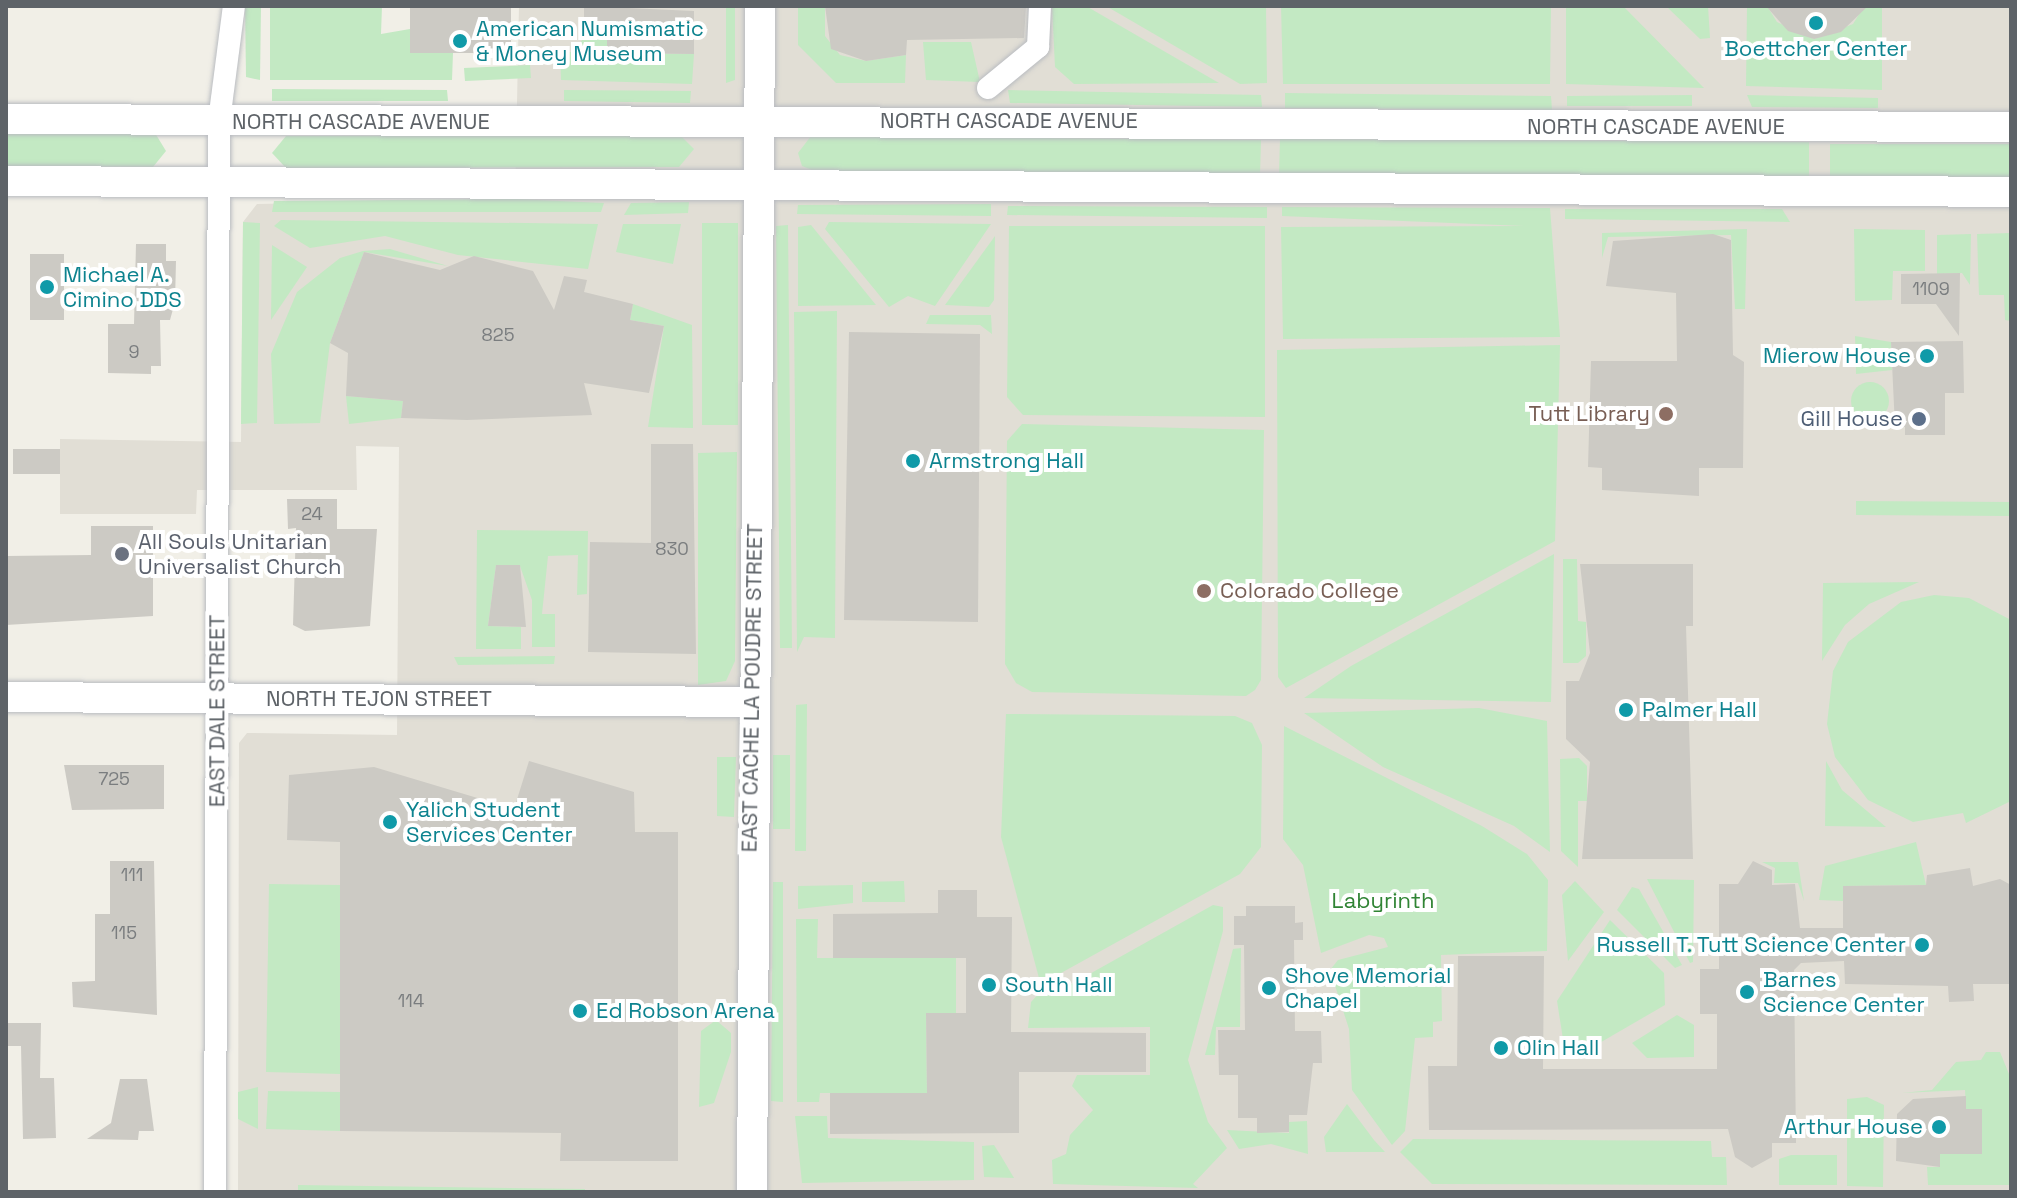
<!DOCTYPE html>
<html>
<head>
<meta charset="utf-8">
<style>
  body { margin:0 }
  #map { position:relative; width:2017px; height:1198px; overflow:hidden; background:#f1efe7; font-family:"Space Grotesk",sans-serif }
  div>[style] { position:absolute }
  .education>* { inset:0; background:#e1ded5 }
  .green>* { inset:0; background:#c3e9c3 }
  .round { border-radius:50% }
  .building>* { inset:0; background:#cccac4 }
  .roads { filter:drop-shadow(0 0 2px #b9bcc1) drop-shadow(0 0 2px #b9bcc1) }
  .street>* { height:22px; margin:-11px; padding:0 11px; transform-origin:11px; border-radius:11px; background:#fff }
  .secondary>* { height:30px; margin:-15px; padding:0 15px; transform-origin:15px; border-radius:15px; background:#fff }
  .dots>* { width:22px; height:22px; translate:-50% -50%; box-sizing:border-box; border:4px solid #fff; border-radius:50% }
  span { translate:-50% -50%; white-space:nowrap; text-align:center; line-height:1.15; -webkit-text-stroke:8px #fff; paint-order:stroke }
  .number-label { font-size:18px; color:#7a7d7f }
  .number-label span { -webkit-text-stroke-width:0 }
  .culture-label { font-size:22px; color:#0d838f }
  .left { translate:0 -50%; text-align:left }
  .right { translate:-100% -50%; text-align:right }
  .street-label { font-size:22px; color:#5e6368 }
  .education-label { font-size:22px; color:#785e54 }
  .service-label { font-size:22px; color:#4e5e75 }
  .worship-label { font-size:22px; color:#5b616d }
  .park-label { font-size:22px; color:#308434 }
  .frame { position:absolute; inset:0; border:8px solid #5e6368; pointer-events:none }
</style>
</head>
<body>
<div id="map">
  <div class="education">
    <div style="clip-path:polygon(519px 6px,2011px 6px,2011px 1192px,238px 1192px,239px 743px,247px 733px,397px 735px,399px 447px,356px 446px,357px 490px,197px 490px,196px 514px,60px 514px,60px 439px,241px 442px,243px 222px,257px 204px,515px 199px)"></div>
  </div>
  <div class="green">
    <div style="clip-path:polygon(245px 6px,261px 6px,260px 80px,246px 77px)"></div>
    <div style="clip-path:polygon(270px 6px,382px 6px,381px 34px,410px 29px,453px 53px,452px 80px,270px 80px)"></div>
    <div style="clip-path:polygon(726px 6px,735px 6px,735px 80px,726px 83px)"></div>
    <div style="clip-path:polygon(798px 6px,825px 6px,825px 36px,840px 55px,866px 61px,906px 55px,905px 83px,836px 83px,798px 45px)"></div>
    <div style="clip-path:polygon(1052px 6px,1086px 6px,1219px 83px,1074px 84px,1055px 67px)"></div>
    <div style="clip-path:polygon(1106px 6px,1266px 6px,1267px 83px,1240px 84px)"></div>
    <div style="clip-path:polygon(1281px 6px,1551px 6px,1550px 84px,1283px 84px)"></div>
    <div style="clip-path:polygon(1566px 6px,1623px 6px,1704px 88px,1566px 84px)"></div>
    <div style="clip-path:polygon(1666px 6px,1708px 6px,1710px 38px,1700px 39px)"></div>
    <div style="clip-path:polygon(1747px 6px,1767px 6px,1777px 22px,1814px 39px,1853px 24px,1864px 6px,1882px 6px,1882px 90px,1746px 86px)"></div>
    <div style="clip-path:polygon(584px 37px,607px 37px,607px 53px,694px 54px,692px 84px,561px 80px,560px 52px,574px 52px)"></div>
    <div style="clip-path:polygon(923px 42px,971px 42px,980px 82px,926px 80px)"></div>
    <div style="clip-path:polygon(530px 65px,531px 78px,465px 81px,464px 68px)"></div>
    <div style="clip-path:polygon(272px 89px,447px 90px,448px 101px,272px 101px)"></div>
    <div style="clip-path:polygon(564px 90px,691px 91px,690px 103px,564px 101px)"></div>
    <div style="clip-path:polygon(1008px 90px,1261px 95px,1262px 107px,1010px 103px)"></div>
    <div style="clip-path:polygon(1285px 93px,1551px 96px,1552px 110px,1285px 108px)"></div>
    <div style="clip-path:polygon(1692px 95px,1692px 106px,1567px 106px,1567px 96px)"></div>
    <div style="clip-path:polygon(1747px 95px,1878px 98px,1878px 108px,1752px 107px)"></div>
    <div style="clip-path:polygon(6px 133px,155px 133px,166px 151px,153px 167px,6px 166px)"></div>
    <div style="clip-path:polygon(680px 135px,694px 149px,679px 167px,286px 168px,272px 153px,286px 136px)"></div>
    <div style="clip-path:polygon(811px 136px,1261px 140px,1260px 175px,814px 171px,802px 166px,798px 153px)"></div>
    <div style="clip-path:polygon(1280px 139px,1809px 142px,1809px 179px,1279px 175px)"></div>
    <div style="clip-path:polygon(1830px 144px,2011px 144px,2011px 177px,1830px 177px)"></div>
    <div style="clip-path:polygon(516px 199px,604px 203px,601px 212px,272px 212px,274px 201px)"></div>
    <div style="clip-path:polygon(689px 202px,688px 213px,624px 215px,631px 203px)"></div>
    <div style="clip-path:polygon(991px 204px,991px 216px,797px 214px,798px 205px)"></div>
    <div style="clip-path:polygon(1008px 206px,1267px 207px,1267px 218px,1007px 215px)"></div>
    <div style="clip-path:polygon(1282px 207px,1550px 208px,1560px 337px,1283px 339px,1281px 227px,1524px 226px,1282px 216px)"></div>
    <div style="clip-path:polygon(1565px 209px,1782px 209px,1790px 222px,1565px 219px)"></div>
    <div style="clip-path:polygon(281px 220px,598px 224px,588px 269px,458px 255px,385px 236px,310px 248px,274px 226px)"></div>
    <div style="clip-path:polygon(243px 222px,260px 223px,257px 423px,241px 424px)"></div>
    <div style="clip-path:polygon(829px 222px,991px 224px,935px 306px,908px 296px,889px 307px,825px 229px)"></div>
    <div style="clip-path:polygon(702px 223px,738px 223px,738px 425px,702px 425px)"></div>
    <div style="clip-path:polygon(623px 224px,681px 224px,673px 264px,616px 252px)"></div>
    <div style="clip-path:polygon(788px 225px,792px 648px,780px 648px,776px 226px)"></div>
    <div style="clip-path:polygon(811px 225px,876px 305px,798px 306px,798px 227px)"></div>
    <div style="clip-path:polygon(1009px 226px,1265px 226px,1265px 417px,1023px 415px,1007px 397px)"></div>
    <div style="clip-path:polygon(1747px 229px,1745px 309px,1735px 309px,1731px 235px,1608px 237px,1602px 258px,1602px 233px)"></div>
    <div style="clip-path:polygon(1854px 229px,1925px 230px,1925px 271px,1893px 271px,1892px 300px,1855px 301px)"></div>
    <div style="clip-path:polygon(2011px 233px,2011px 321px,2005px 320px,2004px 295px,1979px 295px,1977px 234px)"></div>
    <div style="clip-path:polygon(1971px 234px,1970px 285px,1962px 273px,1937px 274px,1937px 235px)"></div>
    <div style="clip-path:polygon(995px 236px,994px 300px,989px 307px,945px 305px)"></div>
    <div style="clip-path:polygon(272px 245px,307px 267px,271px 320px)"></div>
    <div style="clip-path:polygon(390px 249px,448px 266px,364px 252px,330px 343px,320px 423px,274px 424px,271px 354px,297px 292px,340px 258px,363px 251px)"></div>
    <div style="clip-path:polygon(633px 304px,692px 325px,693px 428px,648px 427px,664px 326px,630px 320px)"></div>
    <div style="clip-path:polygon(837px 311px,835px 638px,804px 637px,797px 652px,794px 312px)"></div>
    <div style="clip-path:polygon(930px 315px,991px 315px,992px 334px,980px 325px,926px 324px)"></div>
    <div style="clip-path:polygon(1855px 336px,1891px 342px,1892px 370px,1856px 374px)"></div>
    <div style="clip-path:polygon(1560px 345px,1555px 541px,1286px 688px,1278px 677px,1277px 350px)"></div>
    <div class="round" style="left:1851px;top:382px;width:38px;height:38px"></div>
    <div style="clip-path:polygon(346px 396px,403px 401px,401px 418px,349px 424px)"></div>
    <div style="clip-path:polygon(1022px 424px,1264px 430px,1261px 680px,1255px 690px,1246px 696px,1032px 692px,1016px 683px,1005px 664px,1007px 441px)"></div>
    <div style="clip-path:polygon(737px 452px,735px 661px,726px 681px,698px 685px,698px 453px)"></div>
    <div style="clip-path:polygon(1856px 501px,2011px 502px,2011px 516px,1856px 515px)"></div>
    <div style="clip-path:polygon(477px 530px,588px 531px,587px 594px,577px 595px,578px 555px,548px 556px,542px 614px,555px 614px,555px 647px,532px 647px,532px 600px,520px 566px,496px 565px,488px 626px,521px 627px,521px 649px,476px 649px)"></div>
    <div style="clip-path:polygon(1554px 554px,1551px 702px,1304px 698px,1351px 666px)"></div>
    <div style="clip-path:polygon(1563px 559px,1577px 559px,1578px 621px,1586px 622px,1586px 656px,1578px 663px,1563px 663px)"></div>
    <div style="clip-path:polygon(1919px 582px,1869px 604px,1845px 625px,1822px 661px,1823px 583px)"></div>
    <div style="clip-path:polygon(1934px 595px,1969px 598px,2011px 620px,2011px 801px,1966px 823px,1963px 813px,1913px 822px,1868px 800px,1835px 757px,1827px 724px,1833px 671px,1848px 642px,1901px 602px)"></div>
    <div style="clip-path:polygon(555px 656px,554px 664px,458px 665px,454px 657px)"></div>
    <div style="clip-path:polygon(807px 704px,806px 851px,795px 851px,796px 705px)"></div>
    <div style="clip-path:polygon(1479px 708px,1547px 721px,1550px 852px,1514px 826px,1383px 767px,1304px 713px)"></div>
    <div style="clip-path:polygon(1006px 714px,1235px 716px,1252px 723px,1262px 745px,1261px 847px,1240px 874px,1052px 978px,1039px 978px,1001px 837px)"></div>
    <div style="clip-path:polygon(1284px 726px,1482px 826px,1527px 854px,1548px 880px,1547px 951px,1441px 955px,1442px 1021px,1433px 1022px,1433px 1037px,1415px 1038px,1405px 1131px,1392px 1145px,1352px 1090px,1349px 1029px,1330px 970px,1338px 960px,1388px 947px,1384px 938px,1369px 935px,1321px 953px,1303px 865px,1283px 839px)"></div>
    <div style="clip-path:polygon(773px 755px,790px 755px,790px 829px,773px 829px)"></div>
    <div style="clip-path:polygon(717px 757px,736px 757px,734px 817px,717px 816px)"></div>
    <div style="clip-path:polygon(1579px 758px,1587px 766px,1587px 801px,1578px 801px,1578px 867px,1561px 851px,1560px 759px)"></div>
    <div style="clip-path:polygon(1826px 761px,1842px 790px,1886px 827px,1825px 826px)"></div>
    <div style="clip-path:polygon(1916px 842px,1926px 885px,1844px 886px,1843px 901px,1819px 900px,1825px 866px)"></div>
    <div style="clip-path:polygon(1762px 862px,1798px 862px,1804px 901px,1798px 883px,1774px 883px,1775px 868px)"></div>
    <div style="clip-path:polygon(1647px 879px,1694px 880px,1693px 962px,1690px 963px)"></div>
    <div style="clip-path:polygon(904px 881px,905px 902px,862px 902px,862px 882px)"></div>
    <div style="clip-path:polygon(1575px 881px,1604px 912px,1568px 961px,1562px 895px)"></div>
    <div style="clip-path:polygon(773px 882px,783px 882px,783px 1102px,771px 1101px)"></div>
    <div style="clip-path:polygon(269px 884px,340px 885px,341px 1074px,266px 1072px)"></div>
    <div style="clip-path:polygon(853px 885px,853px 903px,798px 909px,798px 886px)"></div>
    <div style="clip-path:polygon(1632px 887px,1639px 889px,1682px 965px,1675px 968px,1617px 910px)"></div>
    <div style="clip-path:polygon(1213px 905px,1223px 907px,1223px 931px,1188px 1060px,1208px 1122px,1227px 1148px,1193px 1184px,1198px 1188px,1053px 1184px,1052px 1160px,1066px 1154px,1070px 1135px,1093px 1110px,1072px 1086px,1077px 1075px,1150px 1075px,1150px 1027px,1028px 1028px,1031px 1002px,1043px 989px,1068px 986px)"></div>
    <div style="clip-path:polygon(796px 919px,818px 919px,817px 958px,956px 958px,956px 1013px,926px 1013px,927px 1093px,820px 1093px,819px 1102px,797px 1102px)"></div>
    <div style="clip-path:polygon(1610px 920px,1664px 973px,1665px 1005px,1584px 1052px,1563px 1039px,1557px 1001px)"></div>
    <div style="clip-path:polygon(1241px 948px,1240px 1027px,1216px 1027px,1215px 1055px,1205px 1055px,1233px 949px)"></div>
    <div style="clip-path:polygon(1677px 1015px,1694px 1025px,1694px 1057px,1647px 1058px,1632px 1043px)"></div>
    <div style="clip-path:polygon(716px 1020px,731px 1033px,731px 1052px,714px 1103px,699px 1107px,701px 1031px)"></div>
    <div style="clip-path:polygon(1986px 1052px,2000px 1052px,2011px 1079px,2009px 1185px,1928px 1185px,1927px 1167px,1939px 1167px,1940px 1154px,1982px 1154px,1982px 1109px,1966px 1109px,1965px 1090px,1902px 1093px,1932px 1090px,1956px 1062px,1981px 1060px)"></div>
    <div style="clip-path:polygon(258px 1087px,258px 1129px,238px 1119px,238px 1092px)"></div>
    <div style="clip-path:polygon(268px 1091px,340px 1092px,340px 1131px,266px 1129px)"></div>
    <div style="clip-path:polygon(1867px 1097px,1884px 1105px,1883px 1187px,1847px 1186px,1847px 1099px)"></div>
    <div style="clip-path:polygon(1347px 1104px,1374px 1140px,1385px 1152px,1326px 1152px,1324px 1137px)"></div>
    <div style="clip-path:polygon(795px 1116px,827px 1116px,828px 1138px,974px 1142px,974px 1180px,802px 1183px)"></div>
    <div style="clip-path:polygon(1307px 1121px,1308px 1154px,1271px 1144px,1239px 1149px,1227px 1130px,1289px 1133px,1289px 1122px)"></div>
    <div style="clip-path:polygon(1413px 1139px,1711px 1141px,1712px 1157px,1726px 1157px,1727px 1185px,1432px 1184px,1400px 1152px)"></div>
    <div style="clip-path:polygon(994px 1145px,1001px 1156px,1014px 1178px,984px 1177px,982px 1146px)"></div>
    <div style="clip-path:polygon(1791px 1155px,1837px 1155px,1837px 1185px,1779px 1185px,1779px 1159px)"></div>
    <div style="clip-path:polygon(298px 1185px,585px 1189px,585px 1192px,298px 1192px)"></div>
  </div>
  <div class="building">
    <div style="clip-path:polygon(410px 6px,511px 6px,511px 53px,410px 53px)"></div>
    <div style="clip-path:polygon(584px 6px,694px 11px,694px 54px,607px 53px,607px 37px,584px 37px)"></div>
    <div style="clip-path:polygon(825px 6px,1026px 6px,1024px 38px,907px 40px,906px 55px,866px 61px,831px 49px)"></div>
    <div style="clip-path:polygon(1766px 6px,1868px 6px,1841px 32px,1814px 39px,1788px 31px)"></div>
    <div style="clip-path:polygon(1713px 234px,1731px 240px,1733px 355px,1744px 362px,1743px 468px,1699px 468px,1699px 496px,1602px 490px,1602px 468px,1588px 467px,1591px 361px,1677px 361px,1676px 293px,1606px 286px,1613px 241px)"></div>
    <div style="clip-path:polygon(136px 244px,166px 244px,166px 261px,176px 261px,175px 302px,170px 320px,160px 320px,161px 366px,151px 366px,151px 374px,108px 373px,108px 324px,134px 324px)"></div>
    <div style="clip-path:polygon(364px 252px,440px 270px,474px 256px,533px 271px,554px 310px,564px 276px,587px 280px,584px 292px,633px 304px,630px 320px,664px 326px,649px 393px,584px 383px,592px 415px,467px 420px,401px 418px,403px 401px,346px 396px,348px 353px,330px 343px)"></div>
    <div style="clip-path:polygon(30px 254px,64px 254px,64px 320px,30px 320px)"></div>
    <div style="clip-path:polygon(1960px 273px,1959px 336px,1936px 304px,1901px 304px,1901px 274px)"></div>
    <div style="clip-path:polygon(849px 332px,980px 334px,978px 622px,844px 620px)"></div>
    <div style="clip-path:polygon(1963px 341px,1964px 393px,1945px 393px,1945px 435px,1905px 435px,1905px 427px,1895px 427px,1891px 342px)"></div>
    <div style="clip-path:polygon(651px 444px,693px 444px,696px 654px,588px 652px,590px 542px,651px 543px)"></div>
    <div style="clip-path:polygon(13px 449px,60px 449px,60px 474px,13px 474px)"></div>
    <div style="clip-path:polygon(287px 499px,337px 499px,337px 529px,377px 529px,370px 626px,305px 631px,293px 625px,296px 528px,288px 529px)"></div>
    <div style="clip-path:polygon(91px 526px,153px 526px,153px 616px,6px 625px,6px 556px,91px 555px)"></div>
    <div style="clip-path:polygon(1580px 564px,1693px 564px,1693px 626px,1686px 626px,1693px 859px,1582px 859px,1590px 762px,1566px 739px,1566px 681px,1579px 681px,1590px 653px)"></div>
    <div style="clip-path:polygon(496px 565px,520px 565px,526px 627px,488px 626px)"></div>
    <div style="clip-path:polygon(529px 761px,634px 792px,635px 832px,678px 832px,678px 1161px,560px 1161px,561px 1133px,340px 1131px,340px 842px,287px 840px,289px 775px,374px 767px,514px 809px)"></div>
    <div style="clip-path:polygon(64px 765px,164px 765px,164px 809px,72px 810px)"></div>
    <div style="clip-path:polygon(110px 861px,154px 861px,157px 1015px,73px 1007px,72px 982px,95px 981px,95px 914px,110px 914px)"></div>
    <div style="clip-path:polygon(1753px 861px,1772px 870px,1772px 885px,1795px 884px,1800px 928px,1843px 928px,1843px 886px,1926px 885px,1927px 875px,1970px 868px,1973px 886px,2000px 879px,2011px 885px,2011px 984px,1973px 984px,1974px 1001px,1949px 1002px,1948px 986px,1845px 984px,1844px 961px,1801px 963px,1794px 970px,1796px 1143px,1772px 1143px,1772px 1157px,1752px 1168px,1735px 1157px,1728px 1129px,1429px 1130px,1428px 1066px,1457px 1066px,1458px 956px,1544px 956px,1543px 1069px,1717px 1069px,1717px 1014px,1700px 1014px,1700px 969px,1719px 969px,1719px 884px,1738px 884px)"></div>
    <div style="clip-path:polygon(938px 890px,977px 890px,977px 917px,1012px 917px,1011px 1032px,1146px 1033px,1146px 1072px,1019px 1072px,1019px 1133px,830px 1134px,830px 1093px,927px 1093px,926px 1013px,966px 1013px,966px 958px,833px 958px,833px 914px,938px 913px)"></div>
    <div style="clip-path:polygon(1246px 906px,1295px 906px,1295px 923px,1303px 922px,1303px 940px,1294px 940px,1295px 1031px,1321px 1031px,1322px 1063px,1313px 1063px,1307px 1115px,1289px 1115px,1289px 1132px,1257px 1133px,1257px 1118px,1238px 1118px,1238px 1075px,1219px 1075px,1218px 1030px,1245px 1030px,1244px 945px,1234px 945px,1234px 916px,1246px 916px)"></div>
    <div style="clip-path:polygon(8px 1023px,41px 1023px,40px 1078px,54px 1078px,56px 1138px,23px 1139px,21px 1046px,8px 1046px)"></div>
    <div style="clip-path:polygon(120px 1079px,147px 1079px,154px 1131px,139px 1131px,138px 1140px,87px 1139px,111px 1123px)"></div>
    <div style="clip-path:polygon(1966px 1096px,1966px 1109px,1982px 1109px,1982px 1154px,1940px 1154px,1940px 1167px,1896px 1161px,1897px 1114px,1913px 1099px)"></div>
  </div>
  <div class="roads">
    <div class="street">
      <div style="left:988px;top:88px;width:65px;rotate:-39.4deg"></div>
      <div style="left:1038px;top:47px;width:41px;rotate:-87.2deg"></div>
      <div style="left:215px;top:1192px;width:1071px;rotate:-89.79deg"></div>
      <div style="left:219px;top:121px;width:116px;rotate:-82.6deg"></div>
    </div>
    <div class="secondary">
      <div style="left:6px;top:119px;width:2005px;rotate:0.23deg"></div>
      <div style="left:6px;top:181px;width:2005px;rotate:0.31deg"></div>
      <div style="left:6px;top:697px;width:746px;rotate:0.38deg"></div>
      <div style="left:752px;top:1192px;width:1186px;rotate:-89.61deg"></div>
    </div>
  </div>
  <div class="dots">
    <div style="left:1816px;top:23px;background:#0f9aa8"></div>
    <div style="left:460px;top:41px;background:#0f9aa8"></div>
    <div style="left:47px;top:287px;background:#0f9aa8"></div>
    <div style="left:1927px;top:356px;background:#0f9aa8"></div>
    <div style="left:1666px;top:414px;background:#8d6e63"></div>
    <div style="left:1919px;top:419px;background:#5c6f8a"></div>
    <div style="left:913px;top:461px;background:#0f9aa8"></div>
    <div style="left:122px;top:554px;background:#6b7280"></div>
    <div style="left:1204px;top:591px;background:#8d6e63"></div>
    <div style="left:1626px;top:710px;background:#0f9aa8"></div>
    <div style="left:390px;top:822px;background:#0f9aa8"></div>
    <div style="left:1922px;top:945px;background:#0f9aa8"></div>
    <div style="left:989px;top:985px;background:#0f9aa8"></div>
    <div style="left:1269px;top:988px;background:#0f9aa8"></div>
    <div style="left:1747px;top:992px;background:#0f9aa8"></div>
    <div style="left:580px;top:1011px;background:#0f9aa8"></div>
    <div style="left:1501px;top:1048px;background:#0f9aa8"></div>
    <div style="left:1939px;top:1127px;background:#0f9aa8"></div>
  </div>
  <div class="number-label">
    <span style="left:1931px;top:289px">1109</span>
    <span style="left:498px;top:335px">825</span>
    <span style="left:134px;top:352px">9</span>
    <span style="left:312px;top:514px">24</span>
    <span style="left:672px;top:549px">830</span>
    <span style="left:114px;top:779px">725</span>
    <span style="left:132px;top:875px">111</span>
    <span style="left:124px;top:933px">115</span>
    <span style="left:411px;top:1001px">114</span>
  </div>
  <div class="culture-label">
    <span class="left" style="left:476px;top:41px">American Numismatic<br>&amp; Money Museum</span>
    <span style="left:1816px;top:49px">Boettcher Center</span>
    <span class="left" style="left:63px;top:287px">Michael A.<br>Cimino DDS</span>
    <span class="right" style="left:1911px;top:356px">Mierow House</span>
    <span class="left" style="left:929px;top:461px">Armstrong Hall</span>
    <span class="left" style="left:1642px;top:710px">Palmer Hall</span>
    <span class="left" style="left:406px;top:822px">Yalich Student<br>Services Center</span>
    <span class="right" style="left:1906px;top:945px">Russell T. Tutt Science Center</span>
    <span class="left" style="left:1285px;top:988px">Shove Memorial<br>Chapel</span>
    <span class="left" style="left:1763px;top:992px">Barnes<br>Science Center</span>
    <span class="left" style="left:1005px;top:985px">South Hall</span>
    <span class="left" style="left:596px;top:1011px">Ed Robson Arena</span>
    <span class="left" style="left:1517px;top:1048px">Olin Hall</span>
    <span class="right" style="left:1923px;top:1127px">Arthur House</span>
  </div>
  <div class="street-label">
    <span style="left:1009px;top:121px">NORTH CASCADE AVENUE</span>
    <span style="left:361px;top:122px">NORTH CASCADE AVENUE</span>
    <span style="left:1656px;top:127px">NORTH CASCADE AVENUE</span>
    <span style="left:752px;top:688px;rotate:-89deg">EAST CACHE LA POUDRE STREET</span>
    <span style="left:379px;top:699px">NORTH TEJON STREET</span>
    <span style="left:217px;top:711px;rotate:-90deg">EAST DALE STREET</span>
  </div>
  <div class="education-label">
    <span class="right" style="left:1650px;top:414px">Tutt Library</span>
    <span class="left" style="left:1220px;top:591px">Colorado College</span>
  </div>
  <div class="service-label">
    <span class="right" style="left:1903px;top:419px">Gill House</span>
  </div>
  <div class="worship-label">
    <span class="left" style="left:138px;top:554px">All Souls Unitarian<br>Universalist Church</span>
  </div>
  <div class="park-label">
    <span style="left:1383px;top:901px">Labyrinth</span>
  </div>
  <div class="frame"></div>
</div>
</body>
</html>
